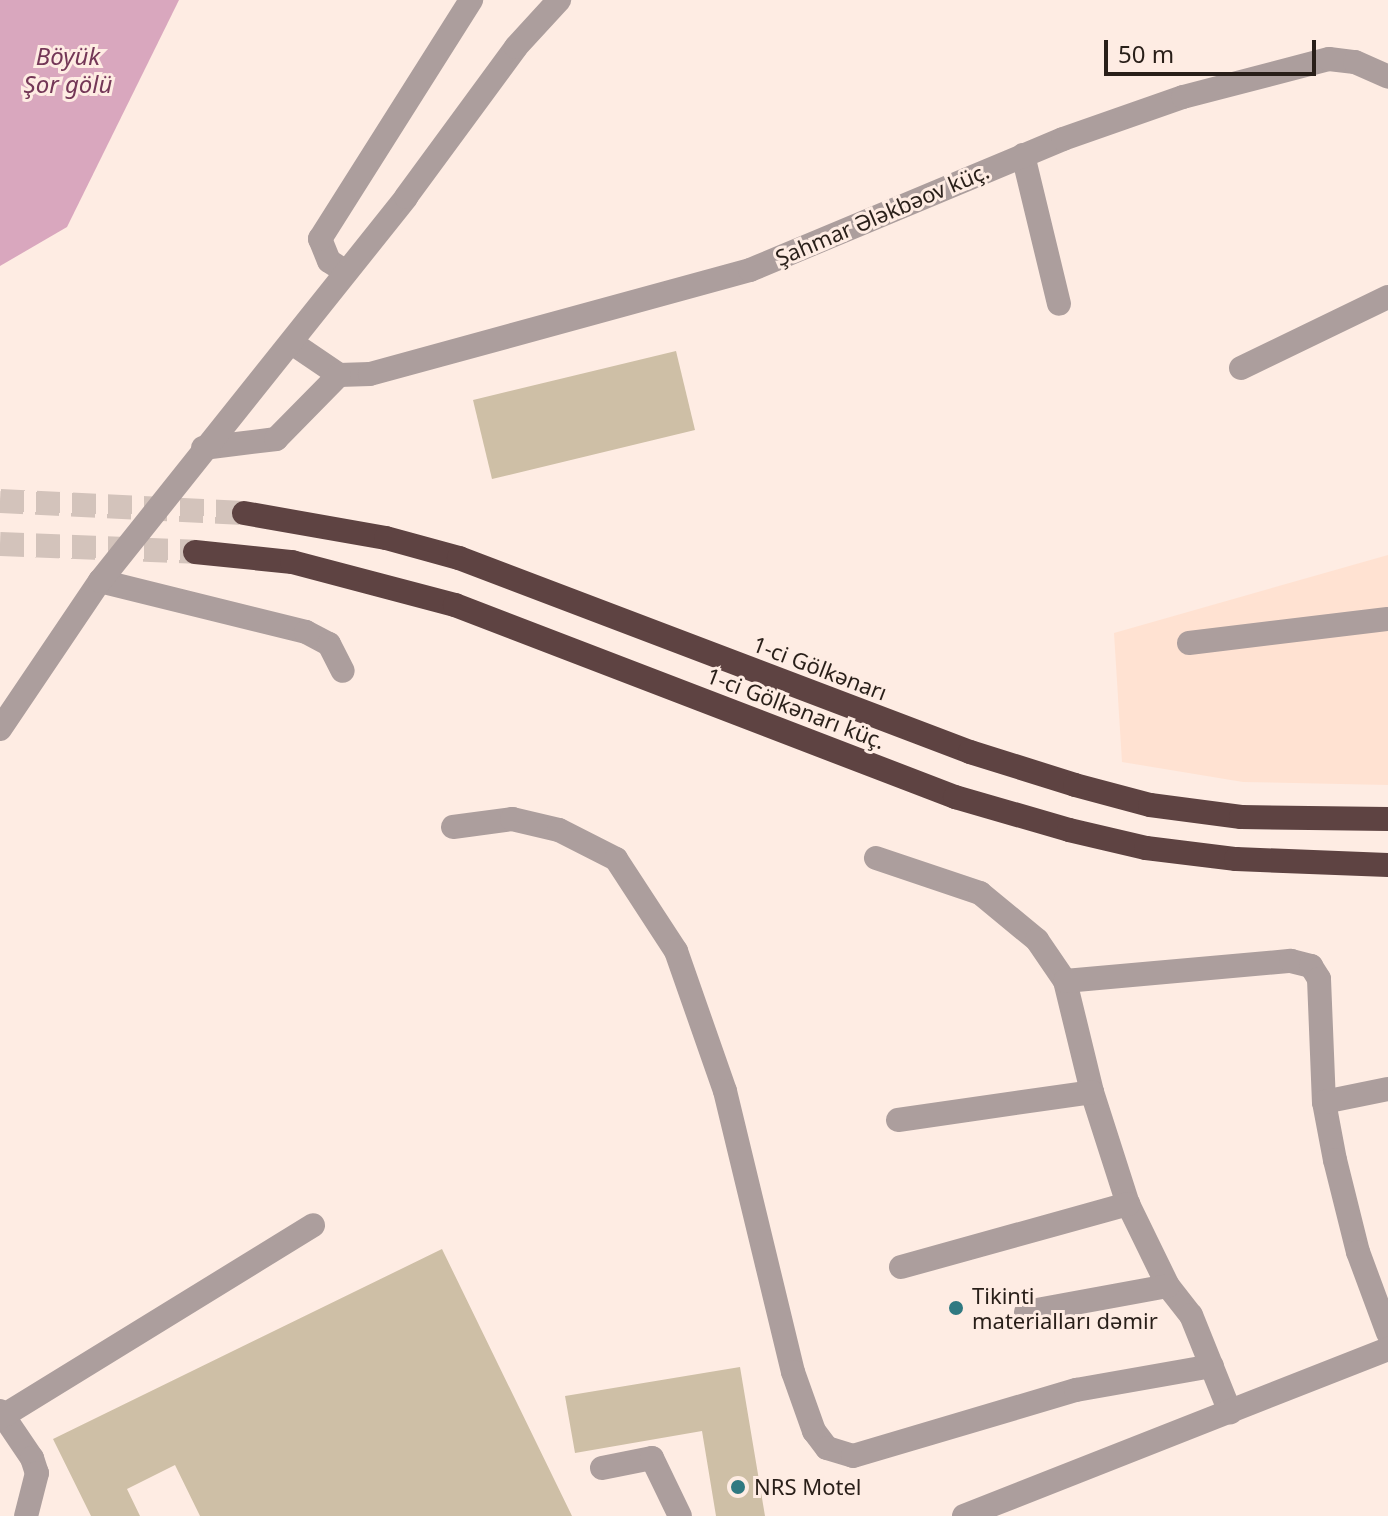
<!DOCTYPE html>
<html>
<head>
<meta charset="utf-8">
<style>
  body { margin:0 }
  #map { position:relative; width:1388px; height:1516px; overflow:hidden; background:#feece3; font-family:"Noto Sans",sans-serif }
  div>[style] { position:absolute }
  .built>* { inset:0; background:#ffe2d2 }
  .water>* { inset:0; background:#d9a7be }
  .building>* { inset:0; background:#cebfa6 }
  .highway-tunnel>* { height:24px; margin-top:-12px; transform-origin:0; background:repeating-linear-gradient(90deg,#d3c3bb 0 24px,transparent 0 36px) }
  .minor>* { height:24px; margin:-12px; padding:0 12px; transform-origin:12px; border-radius:12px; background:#ac9e9d }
  .highway>* { height:24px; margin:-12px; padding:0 12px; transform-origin:12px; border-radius:12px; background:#5e4342 }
  .dots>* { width:22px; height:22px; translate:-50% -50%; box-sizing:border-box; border:4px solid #feece3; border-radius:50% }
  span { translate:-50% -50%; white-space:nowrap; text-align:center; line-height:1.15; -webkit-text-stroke:6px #feece3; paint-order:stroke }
  .street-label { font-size:22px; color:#291f19 }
  .poi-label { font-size:22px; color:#291f19 }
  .left { translate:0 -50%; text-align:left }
  .water-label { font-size:24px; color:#743757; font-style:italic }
  .scale { position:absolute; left:1104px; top:40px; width:212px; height:36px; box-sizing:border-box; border:4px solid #291f19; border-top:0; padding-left:10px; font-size:24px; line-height:28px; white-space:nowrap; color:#291f19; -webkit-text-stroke:6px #feece3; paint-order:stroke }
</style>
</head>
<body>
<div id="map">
  <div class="built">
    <div style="clip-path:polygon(1388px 555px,1388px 785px,1243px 782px,1122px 762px,1114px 633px)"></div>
  </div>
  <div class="water">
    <div style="clip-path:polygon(0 0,179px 0,67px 227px,0 266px)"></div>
  </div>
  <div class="building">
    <div style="clip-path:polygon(676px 351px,695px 430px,492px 479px,473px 400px)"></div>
    <div style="clip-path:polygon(442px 1249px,572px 1516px,200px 1516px,175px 1465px,127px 1489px,140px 1516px,91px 1516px,53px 1439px)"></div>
    <div style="clip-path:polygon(740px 1367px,765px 1516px,716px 1516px,702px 1431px,575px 1453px,565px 1396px)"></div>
  </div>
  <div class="highway-tunnel">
    <div style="left:0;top:501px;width:244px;rotate:2.8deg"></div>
    <div style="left:0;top:544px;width:195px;rotate:2.3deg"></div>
  </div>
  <div class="minor">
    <div style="left:1023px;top:155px;width:153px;rotate:76.4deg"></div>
    <div style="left:346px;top:272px;width:20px;rotate:-147deg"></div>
    <div style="left:329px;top:261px;width:24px;rotate:-112deg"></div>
    <div style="left:320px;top:239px;width:283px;rotate:-57.7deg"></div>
    <div style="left:292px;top:343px;width:57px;rotate:34.2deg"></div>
    <div style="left:339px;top:375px;width:31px;rotate:-2deg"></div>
    <div style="left:370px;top:374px;width:394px;rotate:-15.3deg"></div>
    <div style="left:750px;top:270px;width:339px;rotate:-22.7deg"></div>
    <div style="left:1063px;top:139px;width:127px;rotate:-19.3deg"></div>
    <div style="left:1183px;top:97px;width:151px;rotate:-14.6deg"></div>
    <div style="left:1329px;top:59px;width:26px;rotate:7deg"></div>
    <div style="left:1355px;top:62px;width:36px;rotate:24deg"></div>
    <div style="left:1241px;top:368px;width:163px;rotate:-25.8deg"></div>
    <div style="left:203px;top:448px;width:74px;rotate:-7deg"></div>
    <div style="left:276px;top:439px;width:90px;rotate:-45.5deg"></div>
    <div style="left:100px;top:581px;width:212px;rotate:13.9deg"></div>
    <div style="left:306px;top:632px;width:26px;rotate:28deg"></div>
    <div style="left:329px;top:644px;width:30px;rotate:63deg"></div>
    <div style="left:1189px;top:643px;width:200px;rotate:-6.9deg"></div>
    <div style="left:0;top:729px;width:179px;rotate:-56deg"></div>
    <div style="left:100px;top:581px;width:491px;rotate:-51.4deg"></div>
    <div style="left:406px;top:197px;width:186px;rotate:-53.7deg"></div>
    <div style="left:516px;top:47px;width:64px;rotate:-47.5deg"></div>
    <div style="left:453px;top:827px;width:60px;rotate:-7.7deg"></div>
    <div style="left:512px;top:819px;width:48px;rotate:13.2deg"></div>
    <div style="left:559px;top:830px;width:64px;rotate:27deg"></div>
    <div style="left:616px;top:859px;width:110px;rotate:56.9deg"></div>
    <div style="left:676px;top:951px;width:148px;rotate:70.7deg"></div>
    <div style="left:725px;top:1091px;width:289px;rotate:76.4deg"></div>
    <div style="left:793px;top:1372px;width:63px;rotate:70.4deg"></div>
    <div style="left:814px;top:1431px;width:21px;rotate:53deg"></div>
    <div style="left:827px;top:1448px;width:27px;rotate:17deg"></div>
    <div style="left:853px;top:1456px;width:233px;rotate:-16.5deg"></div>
    <div style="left:1076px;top:1390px;width:138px;rotate:-10deg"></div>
    <div style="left:876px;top:858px;width:110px;rotate:18.6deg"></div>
    <div style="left:980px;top:893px;width:74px;rotate:39.5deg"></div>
    <div style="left:1037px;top:940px;width:50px;rotate:55.7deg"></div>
    <div style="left:1065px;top:981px;width:114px;rotate:76.3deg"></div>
    <div style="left:1092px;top:1092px;width:118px;rotate:72.2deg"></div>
    <div style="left:1128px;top:1204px;width:91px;rotate:64deg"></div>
    <div style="left:1168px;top:1286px;width:37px;rotate:52deg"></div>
    <div style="left:1191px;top:1315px;width:105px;rotate:68.1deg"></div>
    <div style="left:1065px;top:981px;width:227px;rotate:-5.1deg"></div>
    <div style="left:1291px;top:961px;width:21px;rotate:14deg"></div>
    <div style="left:1311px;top:966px;width:15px;rotate:58deg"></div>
    <div style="left:1319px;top:979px;width:123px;rotate:87.7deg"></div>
    <div style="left:1324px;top:1102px;width:59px;rotate:79.3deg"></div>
    <div style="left:1335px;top:1160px;width:95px;rotate:76deg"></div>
    <div style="left:1358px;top:1252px;width:86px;rotate:69.7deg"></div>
    <div style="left:1324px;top:1102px;width:65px;rotate:-11.5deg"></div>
    <div style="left:898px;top:1120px;width:196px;rotate:-8.2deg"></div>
    <div style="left:901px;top:1267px;width:236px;rotate:-15.5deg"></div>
    <div style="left:1026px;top:1312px;width:144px;rotate:-10.4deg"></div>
    <div style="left:0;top:1411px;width:57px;rotate:55.8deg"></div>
    <div style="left:32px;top:1458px;width:16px;rotate:72deg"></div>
    <div style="left:37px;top:1473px;width:44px;rotate:104.3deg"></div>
    <div style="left:3px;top:1416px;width:364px;rotate:-31.6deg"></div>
    <div style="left:602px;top:1468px;width:51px;rotate:-11.3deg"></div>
    <div style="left:652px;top:1458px;width:64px;rotate:64.2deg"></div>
    <div style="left:964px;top:1516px;width:456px;rotate:-21.5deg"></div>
  </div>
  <div class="highway">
    <div style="left:244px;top:513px;width:144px;rotate:10deg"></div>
    <div style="left:386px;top:538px;width:76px;rotate:15.3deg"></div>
    <div style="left:459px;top:558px;width:547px;rotate:20.79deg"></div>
    <div style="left:970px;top:752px;width:110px;rotate:17.4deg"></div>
    <div style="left:1075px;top:785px;width:78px;rotate:14.9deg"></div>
    <div style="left:1150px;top:805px;width:92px;rotate:7.5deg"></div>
    <div style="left:1241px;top:817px;width:147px;rotate:0.8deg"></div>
    <div style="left:195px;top:552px;width:98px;rotate:5.9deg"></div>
    <div style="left:292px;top:562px;width:169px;rotate:14.8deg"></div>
    <div style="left:455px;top:605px;width:536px;rotate:21.01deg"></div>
    <div style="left:955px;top:797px;width:119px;rotate:16.1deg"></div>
    <div style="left:1069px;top:830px;width:79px;rotate:13.2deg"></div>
    <div style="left:1146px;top:848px;width:91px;rotate:7deg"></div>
    <div style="left:1236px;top:859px;width:152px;rotate:2.3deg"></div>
  </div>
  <div class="dots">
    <div style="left:956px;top:1308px;background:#307981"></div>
    <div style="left:738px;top:1487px;background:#307981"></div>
  </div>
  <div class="street-label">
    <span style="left:882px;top:214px;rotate:-23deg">Şahmar Ələkbəov küç.</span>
    <span style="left:820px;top:668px;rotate:21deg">1-ci Gölkənarı</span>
    <span style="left:796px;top:708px;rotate:21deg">1-ci Gölkənarı küç.</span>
  </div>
  <div class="poi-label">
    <span class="left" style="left:972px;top:1308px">Tikinti<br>materialları dəmir</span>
    <span class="left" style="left:754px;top:1487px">NRS Motel</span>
  </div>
  <div class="water-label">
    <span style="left:68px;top:70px">Böyük<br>Şor gölü</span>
  </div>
  <div class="scale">50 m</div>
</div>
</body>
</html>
